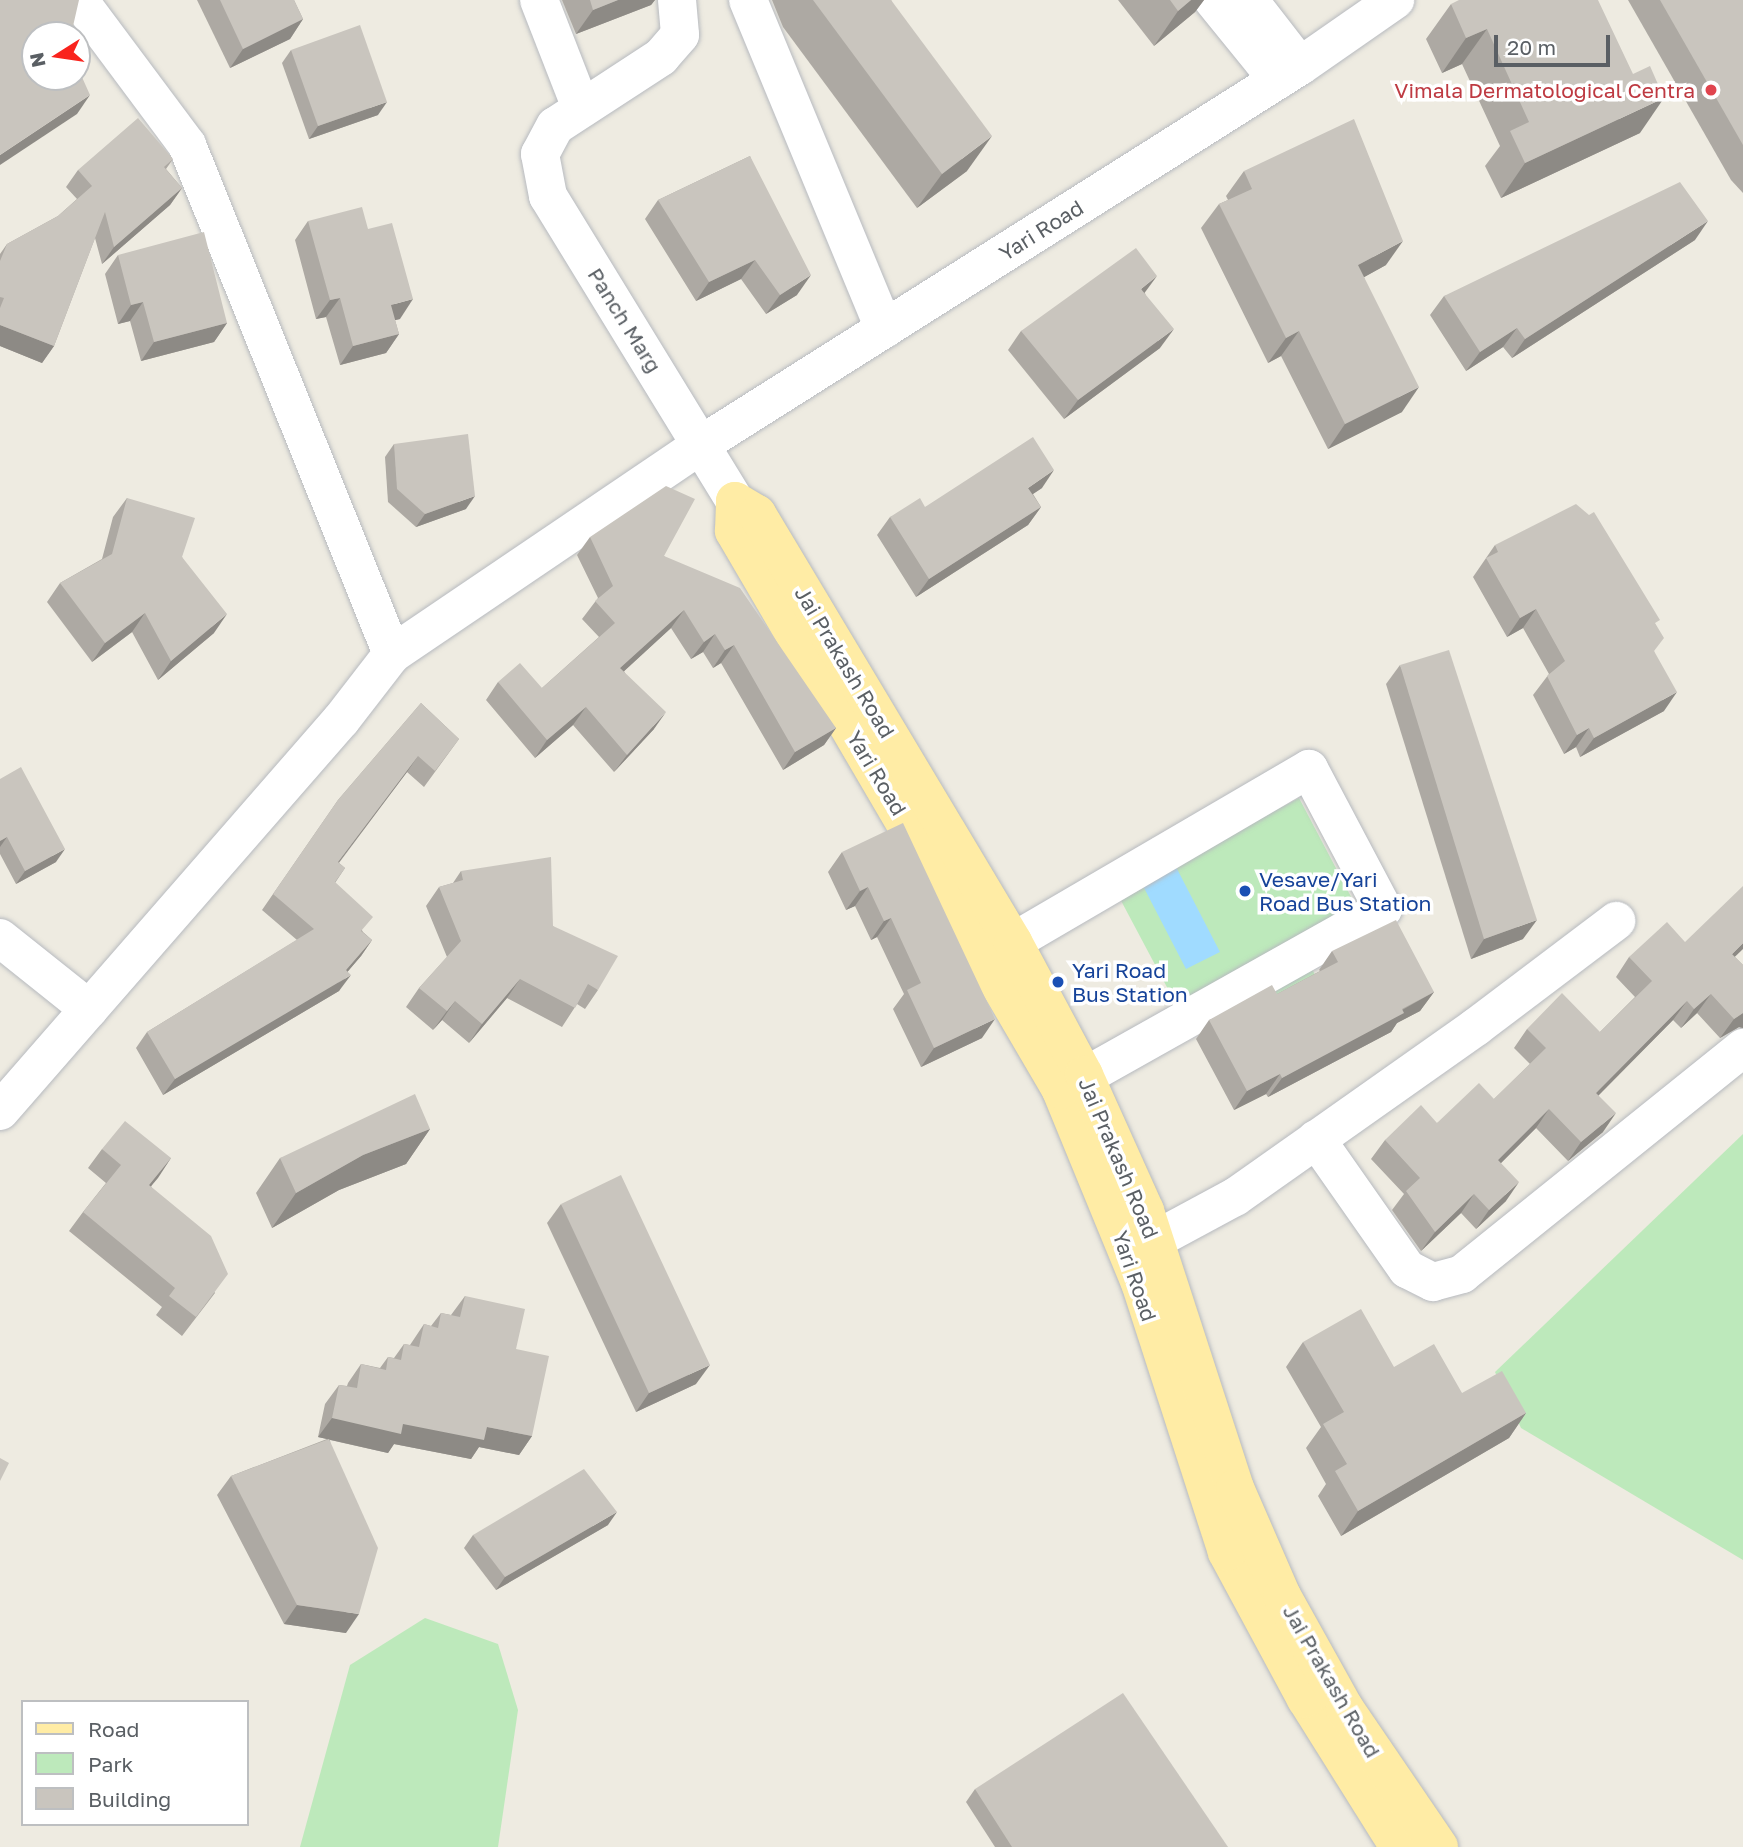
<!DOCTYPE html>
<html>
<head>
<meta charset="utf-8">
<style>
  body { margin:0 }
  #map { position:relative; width:1743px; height:1847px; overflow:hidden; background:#eeebe1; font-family:"Golos Text",sans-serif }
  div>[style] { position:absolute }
  .green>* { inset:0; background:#bde9bb }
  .water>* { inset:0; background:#a0dbff }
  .roads { filter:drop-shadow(0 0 2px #b7babf) drop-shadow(0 0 2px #b7babf) }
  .minor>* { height:38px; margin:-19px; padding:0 19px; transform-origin:19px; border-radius:19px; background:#fff }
  .major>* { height:38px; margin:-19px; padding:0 19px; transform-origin:19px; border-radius:19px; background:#ffeca5 }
  .wall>* { inset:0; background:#ada9a3 }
  .shaded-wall>* { inset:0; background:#8d8a85 }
  .building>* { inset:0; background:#c9c5be }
  .dots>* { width:19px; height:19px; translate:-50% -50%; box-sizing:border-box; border:4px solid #fff; border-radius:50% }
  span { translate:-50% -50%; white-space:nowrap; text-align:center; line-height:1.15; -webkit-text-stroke:7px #fff; paint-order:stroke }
  .health-label { font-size:21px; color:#be3a42 }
  .right { translate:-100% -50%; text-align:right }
  .street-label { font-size:21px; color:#5a5f64 }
  .transit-label { font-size:21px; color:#164399 }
  .left { translate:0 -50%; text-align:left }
  .legend { position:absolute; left:21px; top:1700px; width:228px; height:126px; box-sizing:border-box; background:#fff; border:2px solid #bdbfc1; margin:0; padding:9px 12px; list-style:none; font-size:21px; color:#5a5f64 }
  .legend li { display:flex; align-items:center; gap:14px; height:35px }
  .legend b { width:35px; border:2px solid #bdbfc1 }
  .north { position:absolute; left:21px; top:21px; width:70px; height:70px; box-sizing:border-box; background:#fff; border:2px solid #bdbfc1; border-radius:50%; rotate:258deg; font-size:19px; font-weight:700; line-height:28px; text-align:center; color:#5a5f64 }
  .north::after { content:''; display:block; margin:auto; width:24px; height:32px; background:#f9231d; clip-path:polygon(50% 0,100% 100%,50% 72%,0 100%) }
  .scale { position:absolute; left:1494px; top:35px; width:116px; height:32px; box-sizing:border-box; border:4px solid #5a5f64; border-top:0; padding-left:9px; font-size:21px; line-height:24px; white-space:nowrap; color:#5a5f64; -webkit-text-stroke:5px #fff; paint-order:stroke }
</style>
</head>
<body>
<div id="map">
  <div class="green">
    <div style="clip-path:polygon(1299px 798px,1367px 927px,1307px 960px,1318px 980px,1265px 1007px,1186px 1023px,1118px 895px)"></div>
    <div style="clip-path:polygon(1743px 1134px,1743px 1560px,1521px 1428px,1495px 1372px)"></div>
    <div style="clip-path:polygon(425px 1618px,498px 1644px,518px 1710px,498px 1847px,300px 1847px,350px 1665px)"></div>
  </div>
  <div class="water">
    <div style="clip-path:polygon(1175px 865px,1220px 952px,1186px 969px,1142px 884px)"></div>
  </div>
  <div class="roads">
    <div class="minor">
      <div style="left:79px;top:0;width:181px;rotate:53.3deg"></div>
      <div style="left:187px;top:145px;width:549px;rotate:68.06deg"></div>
      <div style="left:539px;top:0;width:116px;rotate:68.7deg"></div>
      <div style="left:677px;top:0;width:35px;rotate:85deg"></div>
      <div style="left:680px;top:35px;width:29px;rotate:131deg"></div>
      <div style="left:661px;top:57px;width:126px;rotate:146.9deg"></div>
      <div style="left:555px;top:126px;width:32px;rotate:118deg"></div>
      <div style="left:540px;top:154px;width:43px;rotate:79.2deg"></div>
      <div style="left:548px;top:196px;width:358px;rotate:58.5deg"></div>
      <div style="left:748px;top:0;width:356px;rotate:67.5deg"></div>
      <div style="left:1213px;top:0;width:103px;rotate:50.9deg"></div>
      <div style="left:1249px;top:0;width:83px;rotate:52.3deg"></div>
      <div style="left:0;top:938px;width:114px;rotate:38.6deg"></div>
      <div style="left:987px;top:957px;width:373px;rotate:-30.3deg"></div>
      <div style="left:1309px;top:769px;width:158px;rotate:62.1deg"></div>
      <div style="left:1383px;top:909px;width:369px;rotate:150.7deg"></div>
      <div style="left:0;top:1111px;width:519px;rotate:-48.91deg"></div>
      <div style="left:341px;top:720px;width:83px;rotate:-52.3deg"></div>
      <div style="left:392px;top:654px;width:374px;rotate:-34.1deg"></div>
      <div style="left:702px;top:444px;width:707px;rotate:-32.3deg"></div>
      <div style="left:1300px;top:66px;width:116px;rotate:-34.8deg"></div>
      <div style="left:1316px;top:1139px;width:159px;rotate:55deg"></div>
      <div style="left:1407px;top:1269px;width:29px;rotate:27deg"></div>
      <div style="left:1433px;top:1282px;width:30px;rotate:-15deg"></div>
      <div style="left:1462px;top:1274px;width:361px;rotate:-38.8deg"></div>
      <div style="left:1155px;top:1240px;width:91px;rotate:-28.3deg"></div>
      <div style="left:1235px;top:1197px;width:295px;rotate:-35.2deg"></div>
      <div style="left:1476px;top:1027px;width:176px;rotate:-37.1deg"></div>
    </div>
    <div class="major">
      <div style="left:1399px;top:1847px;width:175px;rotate:-122.1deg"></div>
      <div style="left:1306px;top:1699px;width:167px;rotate:-118.3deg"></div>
      <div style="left:1227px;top:1552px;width:283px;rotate:-107.9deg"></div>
      <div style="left:1140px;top:1283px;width:209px;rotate:-112.3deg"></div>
      <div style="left:1061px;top:1090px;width:648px;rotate:-120.33deg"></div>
      <div style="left:734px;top:531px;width:30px;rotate:-88deg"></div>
      <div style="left:735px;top:501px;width:26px;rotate:31deg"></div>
      <div style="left:757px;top:514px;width:499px;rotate:59.1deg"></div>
      <div style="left:1013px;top:942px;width:151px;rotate:61.9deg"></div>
      <div style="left:1084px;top:1075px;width:149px;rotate:65.8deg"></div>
      <div style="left:1145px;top:1211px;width:291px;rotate:72deg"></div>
      <div style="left:1235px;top:1488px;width:118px;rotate:66.5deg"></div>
      <div style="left:1282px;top:1596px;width:129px;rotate:60.9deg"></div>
      <div style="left:1345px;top:1709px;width:167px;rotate:55.7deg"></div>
    </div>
  </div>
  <div class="wall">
    <div style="clip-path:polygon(197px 0,294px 0,303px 19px,290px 39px,230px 68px)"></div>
    <div style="clip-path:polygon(562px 0,655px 0,651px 5px,576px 34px)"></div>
    <div style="clip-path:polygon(772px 0,891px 0,967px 171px,917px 208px,783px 27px)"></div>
    <div style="clip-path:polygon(1118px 0,1204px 0,1195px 12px,1154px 46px)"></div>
    <div style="clip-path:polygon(1628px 0,1743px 0,1743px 193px,1731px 180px)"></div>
    <div style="clip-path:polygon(1451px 4px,1640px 133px,1501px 198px,1485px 166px,1500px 146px,1462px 64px,1442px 73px,1426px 39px)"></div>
    <div style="clip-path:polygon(291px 50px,378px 115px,309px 139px,282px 63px)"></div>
    <div style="clip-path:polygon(750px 156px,797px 295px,766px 314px,741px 279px,696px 301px,645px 219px,658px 200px)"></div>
    <div style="clip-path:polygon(173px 159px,166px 169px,182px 188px,170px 205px,102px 264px,95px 238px,54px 346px,42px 363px,0 346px,0 254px,7px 244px,58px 216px,77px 199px,66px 187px,78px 170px)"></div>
    <div style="clip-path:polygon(1244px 171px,1386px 265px,1364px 277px,1402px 412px,1328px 449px,1281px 356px,1268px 363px,1201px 228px,1219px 204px,1228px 200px,1226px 196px)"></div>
    <div style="clip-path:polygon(308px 221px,368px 229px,400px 319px,395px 320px,399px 334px,386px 353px,340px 365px,326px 317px,316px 319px,295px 240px)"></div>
    <div style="clip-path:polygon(1695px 240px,1512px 358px,1503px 347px,1466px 371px,1430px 315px,1444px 296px)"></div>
    <div style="clip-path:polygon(118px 255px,227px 323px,214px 342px,141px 361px,130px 321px,118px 324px,105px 274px)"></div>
    <div style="clip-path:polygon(1145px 293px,1160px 348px,1064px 419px,1008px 350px,1021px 331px)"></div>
    <div style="clip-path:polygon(394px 444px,466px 509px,416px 527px,388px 502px,385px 457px)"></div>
    <div style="clip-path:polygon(1042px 488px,1033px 494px,1041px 507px,1028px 525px,916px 597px,877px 535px,890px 517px,925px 507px)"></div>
    <div style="clip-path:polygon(127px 498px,182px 557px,214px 633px,158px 680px,132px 632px,92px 662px,47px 602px,60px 583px,102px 559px,113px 517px)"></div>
    <div style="clip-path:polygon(590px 537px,664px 556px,836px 728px,824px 745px,783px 770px,721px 663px,713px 668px,703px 652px,691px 659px,671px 628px,624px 671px,654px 729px,614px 772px,573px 725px,535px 758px,486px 700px,498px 682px,542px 688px,599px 637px,582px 619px,598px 598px,577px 555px)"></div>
    <div style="clip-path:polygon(1495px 545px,1656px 625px,1654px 651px,1664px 711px,1580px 757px,1576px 747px,1564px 754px,1533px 695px,1549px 674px,1523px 628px,1507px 637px,1473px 577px)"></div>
    <div style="clip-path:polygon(1400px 665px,1523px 939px,1471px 959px,1386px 684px)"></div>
    <div style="clip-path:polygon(421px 703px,459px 739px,424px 787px,407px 772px,339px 863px,345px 868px,335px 883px,363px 932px,372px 940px,361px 956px,348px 971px,339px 991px,163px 1095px,136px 1048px,147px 1032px,297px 940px,262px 910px,338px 800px)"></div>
    <div style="clip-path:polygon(0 779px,56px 862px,16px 884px,0 854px)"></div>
    <div style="clip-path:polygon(842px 852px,982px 1038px,921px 1067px,893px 1009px,904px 994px,877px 937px,871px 940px,855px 906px,846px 910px,828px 872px)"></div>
    <div style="clip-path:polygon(461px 871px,553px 926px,598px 990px,585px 1009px,577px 1004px,562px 1027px,507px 998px,469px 1043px,442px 1020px,433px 1030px,406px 1007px,419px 988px,447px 957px,426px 906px,439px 887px,453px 883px)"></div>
    <div style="clip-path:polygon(1685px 942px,1735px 957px,1743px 965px,1743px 1028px,1739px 1027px,1720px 1038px,1697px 1013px,1681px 1028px,1673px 1020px,1598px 1096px,1603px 1132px,1568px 1161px,1536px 1128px,1501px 1163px,1506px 1201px,1476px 1229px,1461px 1213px,1421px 1251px,1392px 1210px,1404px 1194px,1371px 1159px,1385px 1140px,1437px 1123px,1494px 1099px,1530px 1064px,1514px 1048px,1527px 1029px,1600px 1032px,1635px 997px,1616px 977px,1629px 957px)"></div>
    <div style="clip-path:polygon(1332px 951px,1434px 992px,1420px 1011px,1397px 1023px,1391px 1032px,1268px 1097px,1266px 1094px,1234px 1110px,1196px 1039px,1209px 1020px,1277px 994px,1320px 971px,1319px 970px)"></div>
    <div style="clip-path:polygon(430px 1129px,406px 1164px,339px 1190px,272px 1228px,256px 1193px,280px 1158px)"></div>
    <div style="clip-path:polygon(102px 1149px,171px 1158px,151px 1186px,215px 1293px,182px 1336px,156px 1315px,162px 1307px,69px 1231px,83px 1212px,106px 1183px,88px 1168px)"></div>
    <div style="clip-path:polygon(561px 1204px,696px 1384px,636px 1412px,547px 1223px)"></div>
    <div style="clip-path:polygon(465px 1296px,516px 1349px,532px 1436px,519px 1455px,479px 1447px,471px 1459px,394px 1444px,388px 1453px,330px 1440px,346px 1633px,284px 1624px,217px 1495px,231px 1476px,327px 1439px,318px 1437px,325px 1404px,339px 1385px,347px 1386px,348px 1383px,361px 1364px,380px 1368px,388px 1357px,394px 1358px,404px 1344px,410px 1345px,424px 1324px,431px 1326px,441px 1313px,451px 1315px)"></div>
    <div style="clip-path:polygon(1303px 1342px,1462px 1393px,1526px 1413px,1509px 1438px,1341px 1536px,1318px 1496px,1326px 1484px,1306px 1448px,1321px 1427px,1286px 1367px)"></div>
    <div style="clip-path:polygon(608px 1525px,496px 1590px,464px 1548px,473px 1535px)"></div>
    <div style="clip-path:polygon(975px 1789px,1228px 1847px,995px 1847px,966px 1802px)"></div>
  </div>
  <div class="shaded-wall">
    <div style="clip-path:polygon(618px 0,655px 0,651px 5px,576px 34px,593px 10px)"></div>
    <div style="clip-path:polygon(1191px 0,1204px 0,1195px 12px,1154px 46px,1178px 11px)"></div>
    <div style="clip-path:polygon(303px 19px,290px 39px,230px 68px,243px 49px)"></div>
    <div style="clip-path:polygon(1487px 29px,1462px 64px,1442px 73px,1466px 38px)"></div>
    <div style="clip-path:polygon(90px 95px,77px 114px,0 165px,0 155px)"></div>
    <div style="clip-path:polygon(1664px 98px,1640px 133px,1501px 198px,1525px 163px)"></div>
    <div style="clip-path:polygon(387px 102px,378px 115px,309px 139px,318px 126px)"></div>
    <div style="clip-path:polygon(992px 136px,967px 171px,917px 208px,942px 174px)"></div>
    <div style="clip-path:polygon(182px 188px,170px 205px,102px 264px,114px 247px)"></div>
    <div style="clip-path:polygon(1708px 221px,1695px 240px,1512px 358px,1525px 339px)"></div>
    <div style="clip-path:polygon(1403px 241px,1386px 265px,1341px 290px,1358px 265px)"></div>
    <div style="clip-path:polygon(755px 260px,741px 279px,696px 301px,709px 282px)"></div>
    <div style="clip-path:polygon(811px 275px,797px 295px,766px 314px,780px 295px)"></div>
    <div style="clip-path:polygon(1157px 276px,1143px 295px,1141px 289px)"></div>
    <div style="clip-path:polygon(340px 298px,326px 317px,316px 319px,330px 300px)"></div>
    <div style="clip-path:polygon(413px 299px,400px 319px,378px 324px,391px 305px)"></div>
    <div style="clip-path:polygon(143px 302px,130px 321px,118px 324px,131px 305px)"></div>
    <div style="clip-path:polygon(227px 323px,214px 342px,141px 361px,154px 342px)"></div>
    <div style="clip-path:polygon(0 325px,54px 346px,42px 363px,0 346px)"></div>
    <div style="clip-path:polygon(1517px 328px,1503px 347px,1466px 371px,1480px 352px)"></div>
    <div style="clip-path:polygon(1174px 329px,1160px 348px,1064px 419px,1078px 400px)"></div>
    <div style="clip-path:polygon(1299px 331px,1281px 356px,1268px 363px,1286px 338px)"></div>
    <div style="clip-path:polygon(399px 334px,386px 353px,340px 365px,353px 346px)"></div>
    <div style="clip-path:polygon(1419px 387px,1402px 412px,1328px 449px,1345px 424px)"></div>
    <div style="clip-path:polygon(1054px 470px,1042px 488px,1016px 505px,1028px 488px)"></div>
    <div style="clip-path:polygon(475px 496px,466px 509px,416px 527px,425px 514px)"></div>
    <div style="clip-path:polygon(1041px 507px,1028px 525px,916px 597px,929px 579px)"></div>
    <div style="clip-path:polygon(1536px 609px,1523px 628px,1507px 637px,1520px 618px)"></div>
    <div style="clip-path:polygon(684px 610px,671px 628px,608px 686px,620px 668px)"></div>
    <div style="clip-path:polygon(145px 613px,132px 632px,92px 662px,105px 643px)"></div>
    <div style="clip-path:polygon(227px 614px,214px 633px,158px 680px,171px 661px)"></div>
    <div style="clip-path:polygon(715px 634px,703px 652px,691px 659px,704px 642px)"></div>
    <div style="clip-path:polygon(734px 645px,721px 663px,713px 668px,725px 650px)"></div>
    <div style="clip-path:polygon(1677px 692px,1664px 711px,1580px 757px,1594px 738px)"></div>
    <div style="clip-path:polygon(586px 707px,573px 725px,535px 758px,547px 740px)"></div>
    <div style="clip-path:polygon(666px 712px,654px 729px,614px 772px,627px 755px)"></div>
    <div style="clip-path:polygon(836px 728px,824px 745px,783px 770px,795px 752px)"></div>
    <div style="clip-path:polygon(1589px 728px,1576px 747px,1564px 754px,1577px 735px)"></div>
    <div style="clip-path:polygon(418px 756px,407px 772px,327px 878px,338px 862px)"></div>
    <div style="clip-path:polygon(7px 837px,0 847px,0 841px)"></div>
    <div style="clip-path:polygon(65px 849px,56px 862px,16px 884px,25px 871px)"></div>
    <div style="clip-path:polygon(868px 887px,855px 906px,846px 910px,860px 891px)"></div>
    <div style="clip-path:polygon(891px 918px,877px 937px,871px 940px,884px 921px)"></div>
    <div style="clip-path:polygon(1537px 920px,1523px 939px,1471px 959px,1484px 939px)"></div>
    <div style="clip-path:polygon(372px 940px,361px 956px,338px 983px,351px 975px,339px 991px,163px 1095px,175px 1079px,346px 970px)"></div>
    <div style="clip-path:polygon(1743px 943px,1743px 949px,1718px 973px,1732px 954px)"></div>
    <div style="clip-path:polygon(520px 979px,507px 998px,469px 1043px,482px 1024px)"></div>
    <div style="clip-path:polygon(1434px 992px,1420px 1011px,1397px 1023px,1391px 1032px,1268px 1097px,1282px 1078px)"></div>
    <div style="clip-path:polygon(1711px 994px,1697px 1013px,1681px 1028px,1694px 1009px)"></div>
    <div style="clip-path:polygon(455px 1001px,442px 1020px,433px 1030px,447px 1011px)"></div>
    <div style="clip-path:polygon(1687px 1001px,1673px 1020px,1582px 1112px,1596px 1093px)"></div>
    <div style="clip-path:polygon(1743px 1013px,1743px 1028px,1739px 1027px,1720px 1038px,1734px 1019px)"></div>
    <div style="clip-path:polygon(995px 1019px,982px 1038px,921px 1067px,934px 1048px)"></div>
    <div style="clip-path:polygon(1280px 1074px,1266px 1094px,1234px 1110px,1247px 1091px)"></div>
    <div style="clip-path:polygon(1549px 1109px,1536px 1128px,1485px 1179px,1498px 1160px)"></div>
    <div style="clip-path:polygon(1616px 1113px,1603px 1132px,1568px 1161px,1581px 1142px)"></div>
    <div style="clip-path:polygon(430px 1129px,406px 1164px,339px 1190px,272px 1228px,296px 1193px,363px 1155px)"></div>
    <div style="clip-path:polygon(171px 1158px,158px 1178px,136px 1204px,149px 1185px)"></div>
    <div style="clip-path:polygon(1519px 1182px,1506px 1201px,1476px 1229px,1489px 1210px)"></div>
    <div style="clip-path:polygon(1474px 1194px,1461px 1213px,1421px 1251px,1435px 1232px)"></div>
    <div style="clip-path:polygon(710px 1365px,696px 1384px,636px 1412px,649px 1393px)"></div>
    <div style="clip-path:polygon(1526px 1413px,1509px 1438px,1341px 1536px,1358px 1511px)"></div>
    <div style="clip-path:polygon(332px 1418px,403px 1424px,487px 1427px,532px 1436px,519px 1455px,479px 1447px,471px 1459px,394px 1444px,388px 1453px,318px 1437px)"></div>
    <div style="clip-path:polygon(617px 1512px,608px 1525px,496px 1590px,505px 1577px)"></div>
    <div style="clip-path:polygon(297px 1605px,359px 1614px,346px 1633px,284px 1624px)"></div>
  </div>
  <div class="building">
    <div style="clip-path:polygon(0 0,79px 0,71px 35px,35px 35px,35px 77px,77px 77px,77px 66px,90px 95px,0 155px)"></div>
    <div style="clip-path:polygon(220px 0,294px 0,303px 19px,243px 49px)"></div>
    <div style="clip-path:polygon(590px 0,618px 0,593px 10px)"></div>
    <div style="clip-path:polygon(813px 0,891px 0,992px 136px,942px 174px)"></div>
    <div style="clip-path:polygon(1170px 0,1191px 0,1178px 11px)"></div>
    <div style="clip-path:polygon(1459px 0,1598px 0,1633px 74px,1650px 66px,1664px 98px,1525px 163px,1510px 131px,1529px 122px,1487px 29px,1466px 38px,1451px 4px)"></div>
    <div style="clip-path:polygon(1660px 0,1743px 0,1743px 145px)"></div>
    <div style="clip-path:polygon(360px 25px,387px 102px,318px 126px,291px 50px)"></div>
    <div style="clip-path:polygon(138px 118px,173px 159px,164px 167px,182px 188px,114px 247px,105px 212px,54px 346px,0 325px,0 308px,4px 298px,0 297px,0 261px,7px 244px,58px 216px,92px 186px,78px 170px)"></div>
    <div style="clip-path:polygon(1354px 119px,1403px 241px,1358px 265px,1419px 387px,1345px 424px,1299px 331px,1286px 338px,1219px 204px,1252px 189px,1244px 171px)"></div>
    <div style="clip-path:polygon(750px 156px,811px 275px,780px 295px,755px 260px,709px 282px,658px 200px)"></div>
    <div style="clip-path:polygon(1680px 182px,1708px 221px,1525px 339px,1517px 328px,1480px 352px,1444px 296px)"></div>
    <div style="clip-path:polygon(362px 207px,368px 229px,392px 223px,413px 299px,391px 305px,399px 334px,353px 346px,340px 298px,330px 300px,308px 221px)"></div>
    <div style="clip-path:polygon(204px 232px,227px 323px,154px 342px,143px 302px,131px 305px,118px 255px)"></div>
    <div style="clip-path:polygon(1136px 248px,1157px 276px,1141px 289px,1174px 329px,1078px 400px,1021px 331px)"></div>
    <div style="clip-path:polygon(468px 434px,475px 496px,425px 514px,397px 489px,394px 444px)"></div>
    <div style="clip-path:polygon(1033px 437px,1054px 470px,1028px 488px,1041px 507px,929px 579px,890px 517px,920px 498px,925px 507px)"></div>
    <div style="clip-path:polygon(666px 486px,695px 499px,664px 556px,740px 588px,836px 728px,795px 752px,734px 645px,725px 650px,715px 634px,704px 642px,684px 610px,620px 668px,666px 712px,627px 755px,586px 707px,547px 740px,498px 682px,520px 663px,542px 688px,615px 623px,595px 601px,613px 586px,590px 537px)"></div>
    <div style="clip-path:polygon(127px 498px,195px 518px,182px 557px,227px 614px,171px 661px,145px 613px,105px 643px,60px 583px,112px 554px)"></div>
    <div style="clip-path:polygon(1576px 504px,1589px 515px,1594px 512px,1660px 620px,1655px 623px,1664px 638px,1654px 651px,1677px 692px,1594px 738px,1589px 728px,1577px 735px,1547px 676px,1565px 661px,1536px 609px,1520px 618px,1486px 558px,1498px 552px,1495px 545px)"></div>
    <div style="clip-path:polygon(1449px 650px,1537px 920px,1484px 939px,1400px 665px)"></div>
    <div style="clip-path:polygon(421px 703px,459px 739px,435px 771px,418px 756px,338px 862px,345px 868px,335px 882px,373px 917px,361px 931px,372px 940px,346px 970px,351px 975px,175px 1079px,147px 1032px,314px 929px,273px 894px,338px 800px)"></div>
    <div style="clip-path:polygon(21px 767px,65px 849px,25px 871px,7px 837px,0 841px,0 779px)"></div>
    <div style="clip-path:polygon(903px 823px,995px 1019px,934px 1048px,907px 990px,921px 983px,891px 918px,884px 921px,868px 887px,860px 891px,842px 852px)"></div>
    <div style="clip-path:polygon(551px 857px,553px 926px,618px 956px,598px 990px,588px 984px,575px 1008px,520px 979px,482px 1024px,455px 1001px,447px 1011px,419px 988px,461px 941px,439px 887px,463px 880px,461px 871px)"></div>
    <div style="clip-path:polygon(1743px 886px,1743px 943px,1732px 954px,1743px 965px,1743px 1013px,1734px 1019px,1711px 994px,1694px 1009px,1687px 1001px,1596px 1093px,1616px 1113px,1581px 1142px,1549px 1109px,1498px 1160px,1519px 1182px,1489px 1210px,1474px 1194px,1435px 1232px,1406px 1191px,1420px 1178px,1385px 1140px,1421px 1105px,1437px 1123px,1479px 1083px,1494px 1099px,1546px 1048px,1527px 1029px,1562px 993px,1600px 1032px,1652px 981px,1629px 957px,1667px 922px,1685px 942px)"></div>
    <div style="clip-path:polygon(1396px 920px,1434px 992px,1402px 1009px,1404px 1013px,1282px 1078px,1280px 1074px,1247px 1091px,1209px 1020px,1272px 985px,1277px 994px,1307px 978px,1338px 962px,1332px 951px)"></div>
    <div style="clip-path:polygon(415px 1094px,430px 1129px,363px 1155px,296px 1193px,280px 1158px)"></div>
    <div style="clip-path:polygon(125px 1121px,171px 1158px,149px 1185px,211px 1236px,228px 1274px,196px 1317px,169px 1296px,175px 1288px,83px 1212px,121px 1165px,102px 1149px)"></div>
    <div style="clip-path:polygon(621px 1175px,710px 1365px,649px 1393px,561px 1204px)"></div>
    <div style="clip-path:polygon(465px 1296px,525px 1309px,516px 1349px,549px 1356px,532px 1436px,487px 1427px,484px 1440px,403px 1424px,401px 1434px,332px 1418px,339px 1385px,357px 1388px,361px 1364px,386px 1370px,388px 1357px,401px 1360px,404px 1344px,419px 1347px,424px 1324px,438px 1328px,441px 1313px,460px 1317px)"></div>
    <div style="clip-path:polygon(1361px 1309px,1394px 1367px,1434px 1344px,1462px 1393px,1502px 1371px,1526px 1413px,1358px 1511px,1335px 1471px,1347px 1464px,1323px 1424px,1344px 1412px,1303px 1342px)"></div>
    <div style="clip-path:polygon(329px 1439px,378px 1548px,359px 1614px,297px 1605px,231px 1476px)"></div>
    <div style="clip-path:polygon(0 1458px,9px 1463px,0 1481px)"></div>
    <div style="clip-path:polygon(584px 1469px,617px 1512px,505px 1577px,473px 1535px)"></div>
    <div style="clip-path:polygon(1123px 1693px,1228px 1847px,1012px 1847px,975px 1789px)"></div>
  </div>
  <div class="dots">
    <div style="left:1711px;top:90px;background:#e0444e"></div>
    <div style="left:1245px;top:891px;background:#1a4fb4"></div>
    <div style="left:1058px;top:982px;background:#1a4fb4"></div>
  </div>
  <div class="health-label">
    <span class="right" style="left:1695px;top:90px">Vimala Dermatological Centra</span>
  </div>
  <div class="street-label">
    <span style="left:1041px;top:230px;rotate:-32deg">Yari Road</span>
    <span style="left:625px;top:320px;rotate:58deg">Panch Marg</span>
    <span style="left:845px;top:662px;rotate:59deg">Jai Prakash Road</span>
    <span style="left:877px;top:773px;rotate:59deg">Yari Road</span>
    <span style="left:1119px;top:1158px;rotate:67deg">Jai Prakash Road</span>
    <span style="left:1135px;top:1276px;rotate:71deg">Yari Road</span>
    <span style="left:1332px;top:1681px;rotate:60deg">Jai Prakash Road</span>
  </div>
  <div class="transit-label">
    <span class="left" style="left:1259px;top:891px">Vesave/Yari<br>Road Bus Station</span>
    <span class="left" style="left:1072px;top:982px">Yari Road<br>Bus Station</span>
  </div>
  <ul class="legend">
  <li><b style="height:9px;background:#ffeca5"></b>Road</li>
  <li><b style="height:19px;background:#bde9bb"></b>Park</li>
  <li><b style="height:19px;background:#c9c5be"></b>Building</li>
  </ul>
  <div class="north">N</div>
  <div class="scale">20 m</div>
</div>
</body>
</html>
